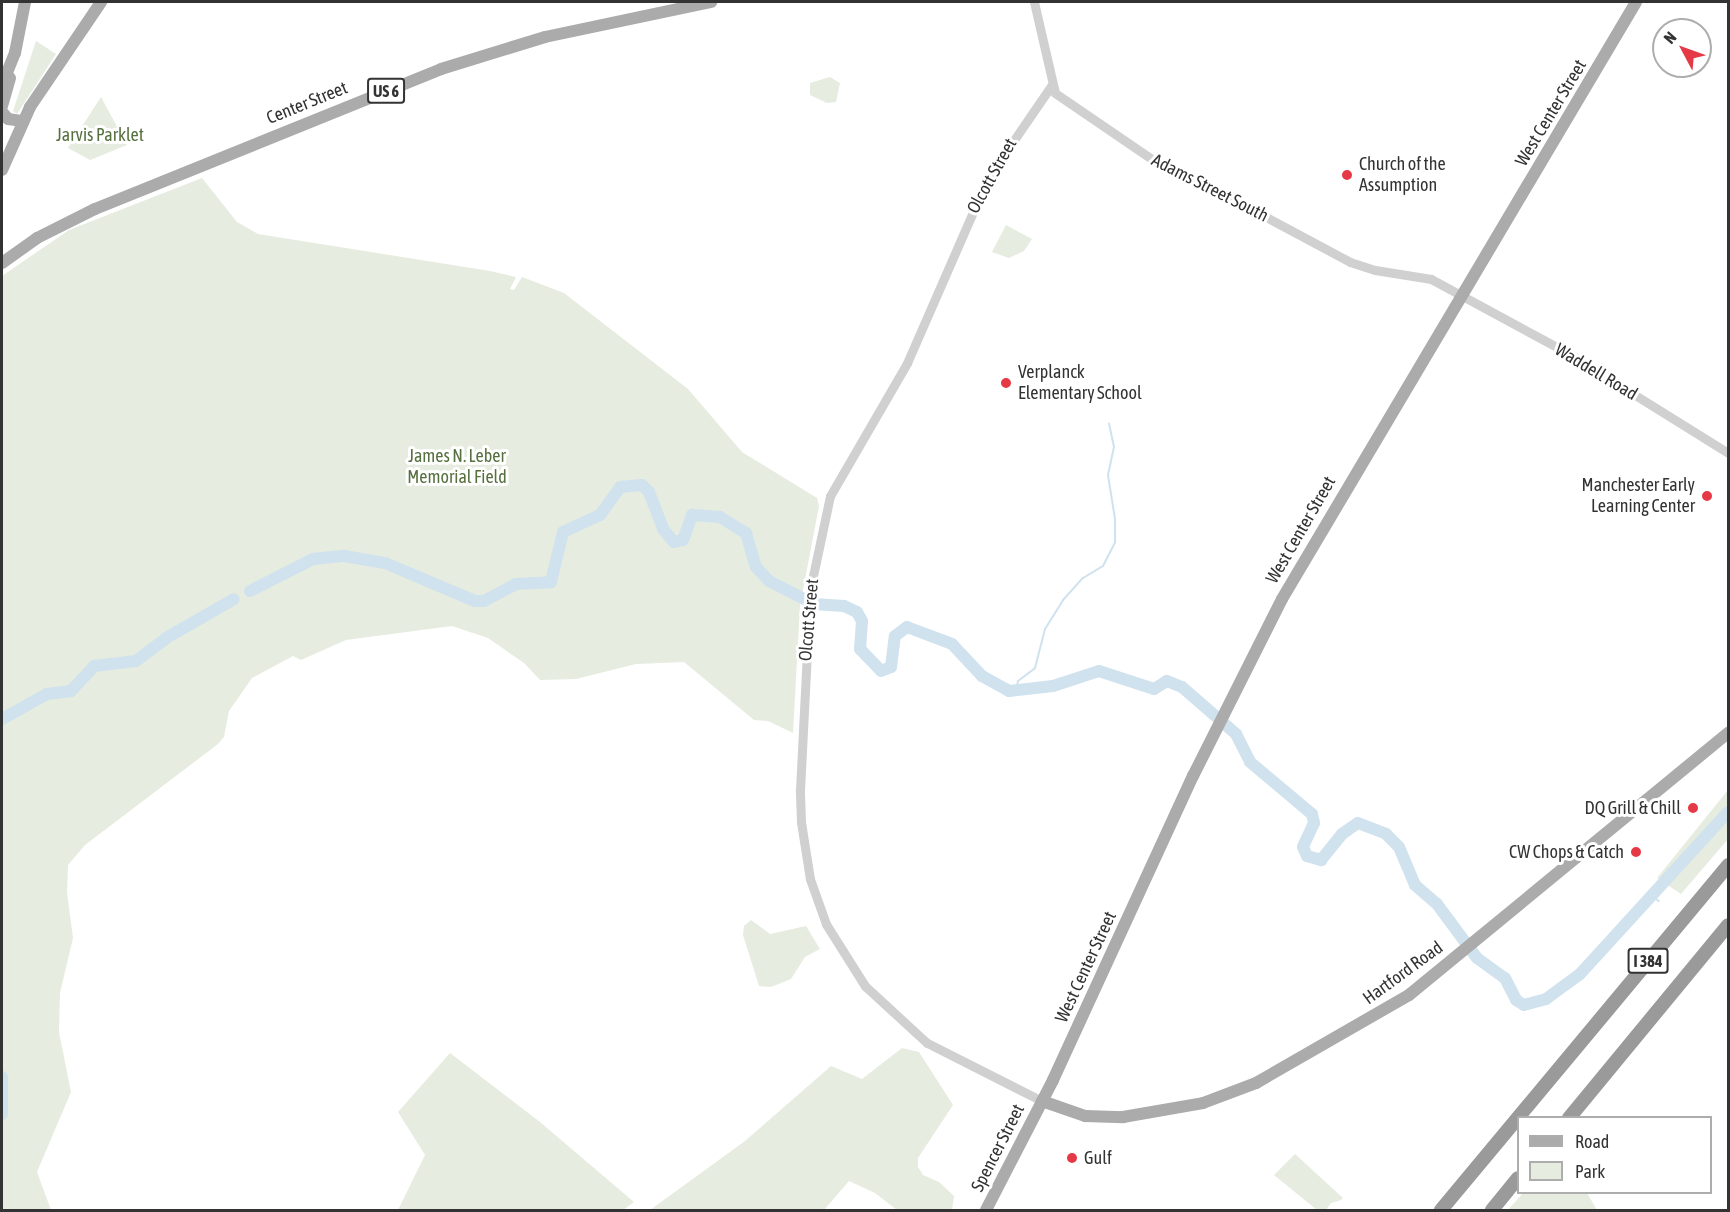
<!DOCTYPE html>
<html>
<head>
<meta charset="utf-8">
<style>
  body { margin:0 }
  #map { position:relative; width:1730px; height:1212px; overflow:hidden; background:#fff; font-family:"Asap Condensed",sans-serif }
  div>[style] { position:absolute }
  .green>* { inset:0; background:#e6ecdf }
  .stream>* { height:2px; margin:-1px; padding:0 1px; transform-origin:1px; border-radius:1px; background:#cfe2ee }
  .river>* { height:12px; margin:-6px; padding:0 6px; transform-origin:6px; border-radius:6px; background:#cfe2ee }
  .minor>* { height:9px; margin:-4.5px; padding:0 4.5px; transform-origin:4.5px; border-radius:4.5px; background:#d0d0d0 }
  .major>* { height:12px; margin:-6px; padding:0 6px; transform-origin:6px; border-radius:6px; background:#ababab }
  .highway>* { height:14px; margin:-7px; padding:0 7px; transform-origin:7px; border-radius:7px; background:#9a9a9a }
  .dots>* { width:16px; height:16px; translate:-50% -50%; box-sizing:border-box; border:3px solid #fff; border-radius:50% }
  span { translate:-50% -50%; white-space:nowrap; text-align:center; line-height:1.15; -webkit-text-stroke:6px #fff; paint-order:stroke }
  .shield-label span { padding:2px 4px; background:#fff; border:2px solid; border-radius:4px; -webkit-text-stroke-width:0 }
  .shield-label { font-size:16px; color:#333; font-weight:700 }
  .street-label { font-size:18px; color:#333 }
  .park-label { font-size:18px; color:#56703f }
  .poi-label { font-size:18px; color:#333 }
  .left { translate:0 -50%; text-align:left }
  .right { translate:-100% -50%; text-align:right }
  .frame { position:absolute; inset:0; border:3px solid #333; pointer-events:none }
  .legend { position:absolute; left:1517px; top:1116px; width:195px; height:78px; box-sizing:border-box; background:#fff; border:2px solid #adadad; margin:0; padding:8px 10px; list-style:none; font-size:18px; color:#333 }
  .legend li { display:flex; align-items:center; gap:12px; height:30px }
  .legend b { width:30px; border:2px solid #adadad }
  .north { position:absolute; left:1652px; top:18px; width:60px; height:60px; box-sizing:border-box; background:#fff; border:2px solid #adadad; border-radius:50%; rotate:311deg; font-size:16px; font-weight:700; line-height:24px; text-align:center; color:#333 }
  .north::after { content:''; display:block; margin:auto; width:21px; height:27px; background:#e63946; clip-path:polygon(50% 0,100% 100%,50% 72%,0 100%) }
</style>
</head>
<body>
<div id="map">
  <div class="green">
    <div style="clip-path:polygon(36px 41px,56px 54px,17px 114px,13px 111px)"></div>
    <div style="clip-path:polygon(830px 77px,840px 83px,836px 102px,827px 103px,810px 95px,810px 83px)"></div>
    <div style="clip-path:polygon(101px 97px,127px 145px,90px 160px,68px 148px)"></div>
    <div style="clip-path:polygon(202px 178px,237px 222px,258px 234px,490px 271px,516px 277px,510px 289px,514px 290px,522px 277px,564px 293px,688px 389px,742px 452px,817px 498px,819px 506px,800px 606px,793px 733px,768px 721px,754px 720px,684px 662px,636px 664px,576px 679px,540px 680px,524px 663px,488px 638px,452px 626px,346px 640px,301px 660px,293px 656px,252px 678px,229px 711px,224px 737px,218px 744px,85px 845px,68px 865px,67px 892px,73px 938px,60px 993px,59px 1032px,71px 1092px,37px 1172px,51px 1210px,2px 1210px,2px 276px,69px 230px)"></div>
    <div style="clip-path:polygon(1006px 225px,1032px 239px,1024px 251px,1009px 258px,992px 252px)"></div>
    <div style="clip-path:polygon(1728px 790px,1728px 839px,1681px 894px,1657px 878px)"></div>
    <div style="clip-path:polygon(751px 920px,770px 934px,806px 926px,820px 949px,805px 957px,791px 979px,771px 987px,759px 986px,743px 935px,744px 926px)"></div>
    <div style="clip-path:polygon(902px 1048px,919px 1052px,953px 1105px,918px 1158px,918px 1167px,923px 1175px,939px 1182px,954px 1196px,952px 1210px,897px 1210px,875px 1193px,849px 1181px,824px 1210px,650px 1210px,745px 1141px,831px 1066px,862px 1079px)"></div>
    <div style="clip-path:polygon(450px 1053px,540px 1122px,634px 1202px,623px 1210px,398px 1210px,425px 1155px,398px 1112px)"></div>
    <div style="clip-path:polygon(1295px 1154px,1343px 1198px,1341px 1200px,1331px 1203px,1326px 1210px,1317px 1210px,1274px 1175px)"></div>
    <div style="clip-path:polygon(1523px 1193px,1587px 1193px,1597px 1210px,1508px 1210px)"></div>
  </div>
  <div class="stream">
    <div style="left:1016px;top:692px;width:11px;rotate:-80deg"></div>
    <div style="left:1018px;top:681px;width:21px;rotate:-37deg"></div>
    <div style="left:1035px;top:668px;width:40px;rotate:-75.6deg"></div>
    <div style="left:1045px;top:629px;width:34px;rotate:-58deg"></div>
    <div style="left:1063px;top:600px;width:30px;rotate:-48deg"></div>
    <div style="left:1083px;top:578px;width:23px;rotate:-31deg"></div>
    <div style="left:1103px;top:566px;width:27px;rotate:-63deg"></div>
    <div style="left:1115px;top:542px;width:23px;rotate:-90deg"></div>
    <div style="left:1115px;top:519px;width:45px;rotate:-99deg"></div>
    <div style="left:1108px;top:475px;width:29px;rotate:-78deg"></div>
    <div style="left:1114px;top:447px;width:24px;rotate:-102deg"></div>
    <div style="left:1652px;top:897px;width:8px;rotate:30deg"></div>
  </div>
  <div class="river">
    <div style="left:250px;top:591px;width:71px;rotate:-26.9deg"></div>
    <div style="left:313px;top:559px;width:31px;rotate:-6deg"></div>
    <div style="left:344px;top:556px;width:42px;rotate:9.7deg"></div>
    <div style="left:385px;top:563px;width:98px;rotate:22.9deg"></div>
    <div style="left:475px;top:601px;width:9px"></div>
    <div style="left:484px;top:601px;width:36px;rotate:-28deg"></div>
    <div style="left:516px;top:584px;width:35px;rotate:-3deg"></div>
    <div style="left:551px;top:582px;width:51px;rotate:-76.5deg"></div>
    <div style="left:563px;top:532px;width:41px;rotate:-24.7deg"></div>
    <div style="left:600px;top:515px;width:34px;rotate:-54deg"></div>
    <div style="left:620px;top:487px;width:22px;rotate:-5deg"></div>
    <div style="left:642px;top:485px;width:10px;rotate:45deg"></div>
    <div style="left:649px;top:492px;width:40px;rotate:69deg"></div>
    <div style="left:663px;top:529px;width:17px;rotate:50deg"></div>
    <div style="left:674px;top:542px;width:9px;rotate:-13deg"></div>
    <div style="left:683px;top:540px;width:27px;rotate:-70deg"></div>
    <div style="left:692px;top:515px;width:28px;rotate:4deg"></div>
    <div style="left:720px;top:517px;width:31px;rotate:32deg"></div>
    <div style="left:746px;top:533px;width:35px;rotate:74deg"></div>
    <div style="left:756px;top:567px;width:19px;rotate:47deg"></div>
    <div style="left:769px;top:581px;width:51px;rotate:27.1deg"></div>
    <div style="left:814px;top:604px;width:30px;rotate:4deg"></div>
    <div style="left:844px;top:606px;width:14px;rotate:25deg"></div>
    <div style="left:857px;top:612px;width:10px;rotate:61deg"></div>
    <div style="left:862px;top:621px;width:28px;rotate:94deg"></div>
    <div style="left:860px;top:649px;width:30px;rotate:46deg"></div>
    <div style="left:881px;top:671px;width:11px;rotate:-22deg"></div>
    <div style="left:891px;top:667px;width:31px;rotate:-83deg"></div>
    <div style="left:895px;top:636px;width:15px;rotate:-37deg"></div>
    <div style="left:907px;top:627px;width:48px;rotate:20.7deg"></div>
    <div style="left:952px;top:644px;width:44px;rotate:46.8deg"></div>
    <div style="left:982px;top:676px;width:31px;rotate:29deg"></div>
    <div style="left:1009px;top:691px;width:44px;rotate:-6.5deg"></div>
    <div style="left:1053px;top:686px;width:48px;rotate:-18.1deg"></div>
    <div style="left:1099px;top:671px;width:58px;rotate:18.1deg"></div>
    <div style="left:1154px;top:689px;width:15px;rotate:-32deg"></div>
    <div style="left:1167px;top:681px;width:16px;rotate:22deg"></div>
    <div style="left:1182px;top:687px;width:72px;rotate:41deg"></div>
    <div style="left:1236px;top:734px;width:31px;rotate:63deg"></div>
    <div style="left:1250px;top:762px;width:81px;rotate:40deg"></div>
    <div style="left:1312px;top:814px;width:9px;rotate:77deg"></div>
    <div style="left:1314px;top:823px;width:26px;rotate:115deg"></div>
    <div style="left:1303px;top:847px;width:10px;rotate:66deg"></div>
    <div style="left:1307px;top:856px;width:15px;rotate:16deg"></div>
    <div style="left:1321px;top:860px;width:33px;rotate:-51deg"></div>
    <div style="left:1342px;top:834px;width:19px;rotate:-35deg"></div>
    <div style="left:1358px;top:823px;width:30px;rotate:21deg"></div>
    <div style="left:1386px;top:834px;width:18px;rotate:45deg"></div>
    <div style="left:1399px;top:847px;width:41px;rotate:67.2deg"></div>
    <div style="left:1415px;top:885px;width:29px;rotate:41deg"></div>
    <div style="left:1437px;top:904px;width:67px;rotate:53.5deg"></div>
    <div style="left:1477px;top:958px;width:34px;rotate:36deg"></div>
    <div style="left:1505px;top:978px;width:25px;rotate:63deg"></div>
    <div style="left:1516px;top:1000px;width:9px;rotate:32deg"></div>
    <div style="left:1524px;top:1005px;width:23px;rotate:-15deg"></div>
    <div style="left:1546px;top:999px;width:42px;rotate:-36.3deg"></div>
    <div style="left:1580px;top:974px;width:219px;rotate:-47.6deg"></div>
    <div style="left:2px;top:719px;width:51px;rotate:-29.1deg"></div>
    <div style="left:47px;top:694px;width:24px;rotate:-7deg"></div>
    <div style="left:71px;top:691px;width:34px;rotate:-47deg"></div>
    <div style="left:94px;top:666px;width:42px;rotate:-6.8deg"></div>
    <div style="left:136px;top:661px;width:38px;rotate:-37deg"></div>
    <div style="left:166px;top:638px;width:78px;rotate:-29.8deg"></div>
    <div style="left:2px;top:1077px;width:37px;rotate:90deg"></div>
  </div>
  <div class="minor">
    <div style="left:1034px;top:2px;width:93px;rotate:77deg"></div>
    <div style="left:1055px;top:93px;width:137px;rotate:34.3deg"></div>
    <div style="left:1168px;top:170px;width:41px;rotate:21.5deg"></div>
    <div style="left:1206px;top:185px;width:163px;rotate:28.1deg"></div>
    <div style="left:1350px;top:262px;width:26px;rotate:18deg"></div>
    <div style="left:1375px;top:270px;width:57px;rotate:9.1deg"></div>
    <div style="left:1431px;top:279px;width:153px;rotate:28.4deg"></div>
    <div style="left:1566px;top:352px;width:191px;rotate:31.9deg"></div>
    <div style="left:1042px;top:1101px;width:129px;rotate:-153.2deg"></div>
    <div style="left:927px;top:1043px;width:84px;rotate:-137.4deg"></div>
    <div style="left:865px;top:986px;width:73px;rotate:-122.2deg"></div>
    <div style="left:826px;top:924px;width:48px;rotate:-109.6deg"></div>
    <div style="left:810px;top:879px;width:58px;rotate:-99deg"></div>
    <div style="left:801px;top:822px;width:32px;rotate:-92deg"></div>
    <div style="left:800px;top:790px;width:200px;rotate:-87.1deg"></div>
    <div style="left:810px;top:590px;width:96px;rotate:-78deg"></div>
    <div style="left:830px;top:496px;width:154px;rotate:-59.9deg"></div>
    <div style="left:907px;top:363px;width:202px;rotate:-66.4deg"></div>
    <div style="left:988px;top:178px;width:112px;rotate:-55.6deg"></div>
  </div>
  <div class="major">
    <div style="left:2px;top:85px;width:35px;rotate:-68deg"></div>
    <div style="left:15px;top:53px;width:52px;rotate:-78.9deg"></div>
    <div style="left:2px;top:106px;width:29px;rotate:-74deg"></div>
    <div style="left:2px;top:112px;width:9px;rotate:49deg"></div>
    <div style="left:8px;top:119px;width:15px;rotate:8deg"></div>
    <div style="left:2px;top:170px;width:69px;rotate:-66deg"></div>
    <div style="left:30px;top:107px;width:127px;rotate:-55.9deg"></div>
    <div style="left:2px;top:263px;width:43px;rotate:-35.5deg"></div>
    <div style="left:37px;top:238px;width:65px;rotate:-26.6deg"></div>
    <div style="left:95px;top:209px;width:373px;rotate:-22deg"></div>
    <div style="left:441px;top:69px;width:109px;rotate:-17.1deg"></div>
    <div style="left:545px;top:37px;width:170px;rotate:-11.9deg"></div>
    <div style="left:1042px;top:1101px;width:46px;rotate:19.2deg"></div>
    <div style="left:1085px;top:1116px;width:38px;rotate:2deg"></div>
    <div style="left:1123px;top:1117px;width:81px;rotate:-9.9deg"></div>
    <div style="left:1203px;top:1103px;width:57px;rotate:-20.7deg"></div>
    <div style="left:1256px;top:1083px;width:177px;rotate:-29.9deg"></div>
    <div style="left:1409px;top:995px;width:413px;rotate:-39.4deg"></div>
    <div style="left:986px;top:1210px;width:146px;rotate:-62.7deg"></div>
    <div style="left:1053px;top:1080px;width:335px;rotate:-65.3deg"></div>
    <div style="left:1193px;top:776px;width:198px;rotate:-63.3deg"></div>
    <div style="left:1282px;top:599px;width:694px;rotate:-59.33deg"></div>
  </div>
  <div class="highway">
    <div style="left:1569px;top:1118px;width:250px;rotate:-50.5deg"></div>
    <div style="left:1441px;top:1210px;width:449px;rotate:-50.2deg"></div>
    <div style="left:1492px;top:1210px;width:41px;rotate:-50.9deg"></div>
  </div>
  <div class="dots">
    <div style="left:1347px;top:175px;background:#e63946"></div>
    <div style="left:1006px;top:383px;background:#e63946"></div>
    <div style="left:1707px;top:496px;background:#e63946"></div>
    <div style="left:1693px;top:808px;background:#e63946"></div>
    <div style="left:1636px;top:852px;background:#e63946"></div>
    <div style="left:1072px;top:1158px;background:#e63946"></div>
  </div>
  <div class="shield-label">
    <span style="left:386px;top:91px">US 6</span>
    <span style="left:1648px;top:961px">I 384</span>
  </div>
  <div class="street-label">
    <span style="left:307px;top:103px;rotate:-22deg">Center Street</span>
    <span style="left:1551px;top:113px;rotate:-59deg">West Center Street</span>
    <span style="left:992px;top:176px;rotate:-61deg">Olcott Street</span>
    <span style="left:1210px;top:188px;rotate:27deg">Adams Street South</span>
    <span style="left:1596px;top:372px;rotate:31deg">Waddell Road</span>
    <span style="left:1301px;top:530px;rotate:-60deg">West Center Street</span>
    <span style="left:809px;top:620px;rotate:-85deg">Olcott Street</span>
    <span style="left:1086px;top:967px;rotate:-65deg">West Center Street</span>
    <span style="left:1403px;top:973px;rotate:-36deg">Hartford Road</span>
    <span style="left:998px;top:1148px;rotate:-63deg">Spencer Street</span>
  </div>
  <div class="park-label">
    <span style="left:100px;top:135px">Jarvis Parklet</span>
    <span style="left:457px;top:467px">James N. Leber<br>Memorial Field</span>
  </div>
  <div class="poi-label">
    <span class="left" style="left:1359px;top:175px">Church of the<br>Assumption</span>
    <span class="left" style="left:1018px;top:383px">Verplanck<br>Elementary School</span>
    <span class="right" style="left:1695px;top:496px">Manchester Early<br>Learning Center</span>
    <span class="right" style="left:1681px;top:808px">DQ Grill &amp; Chill</span>
    <span class="right" style="left:1624px;top:852px">CW Chops &amp; Catch</span>
    <span class="left" style="left:1084px;top:1158px">Gulf</span>
  </div>
  <div class="frame"></div>
  <ul class="legend">
  <li><b style="height:8px;background:#ababab"></b>Road</li>
  <li><b style="height:16px;background:#e6ecdf"></b>Park</li>
  </ul>
  <div class="north">N</div>
</div>
</body>
</html>
